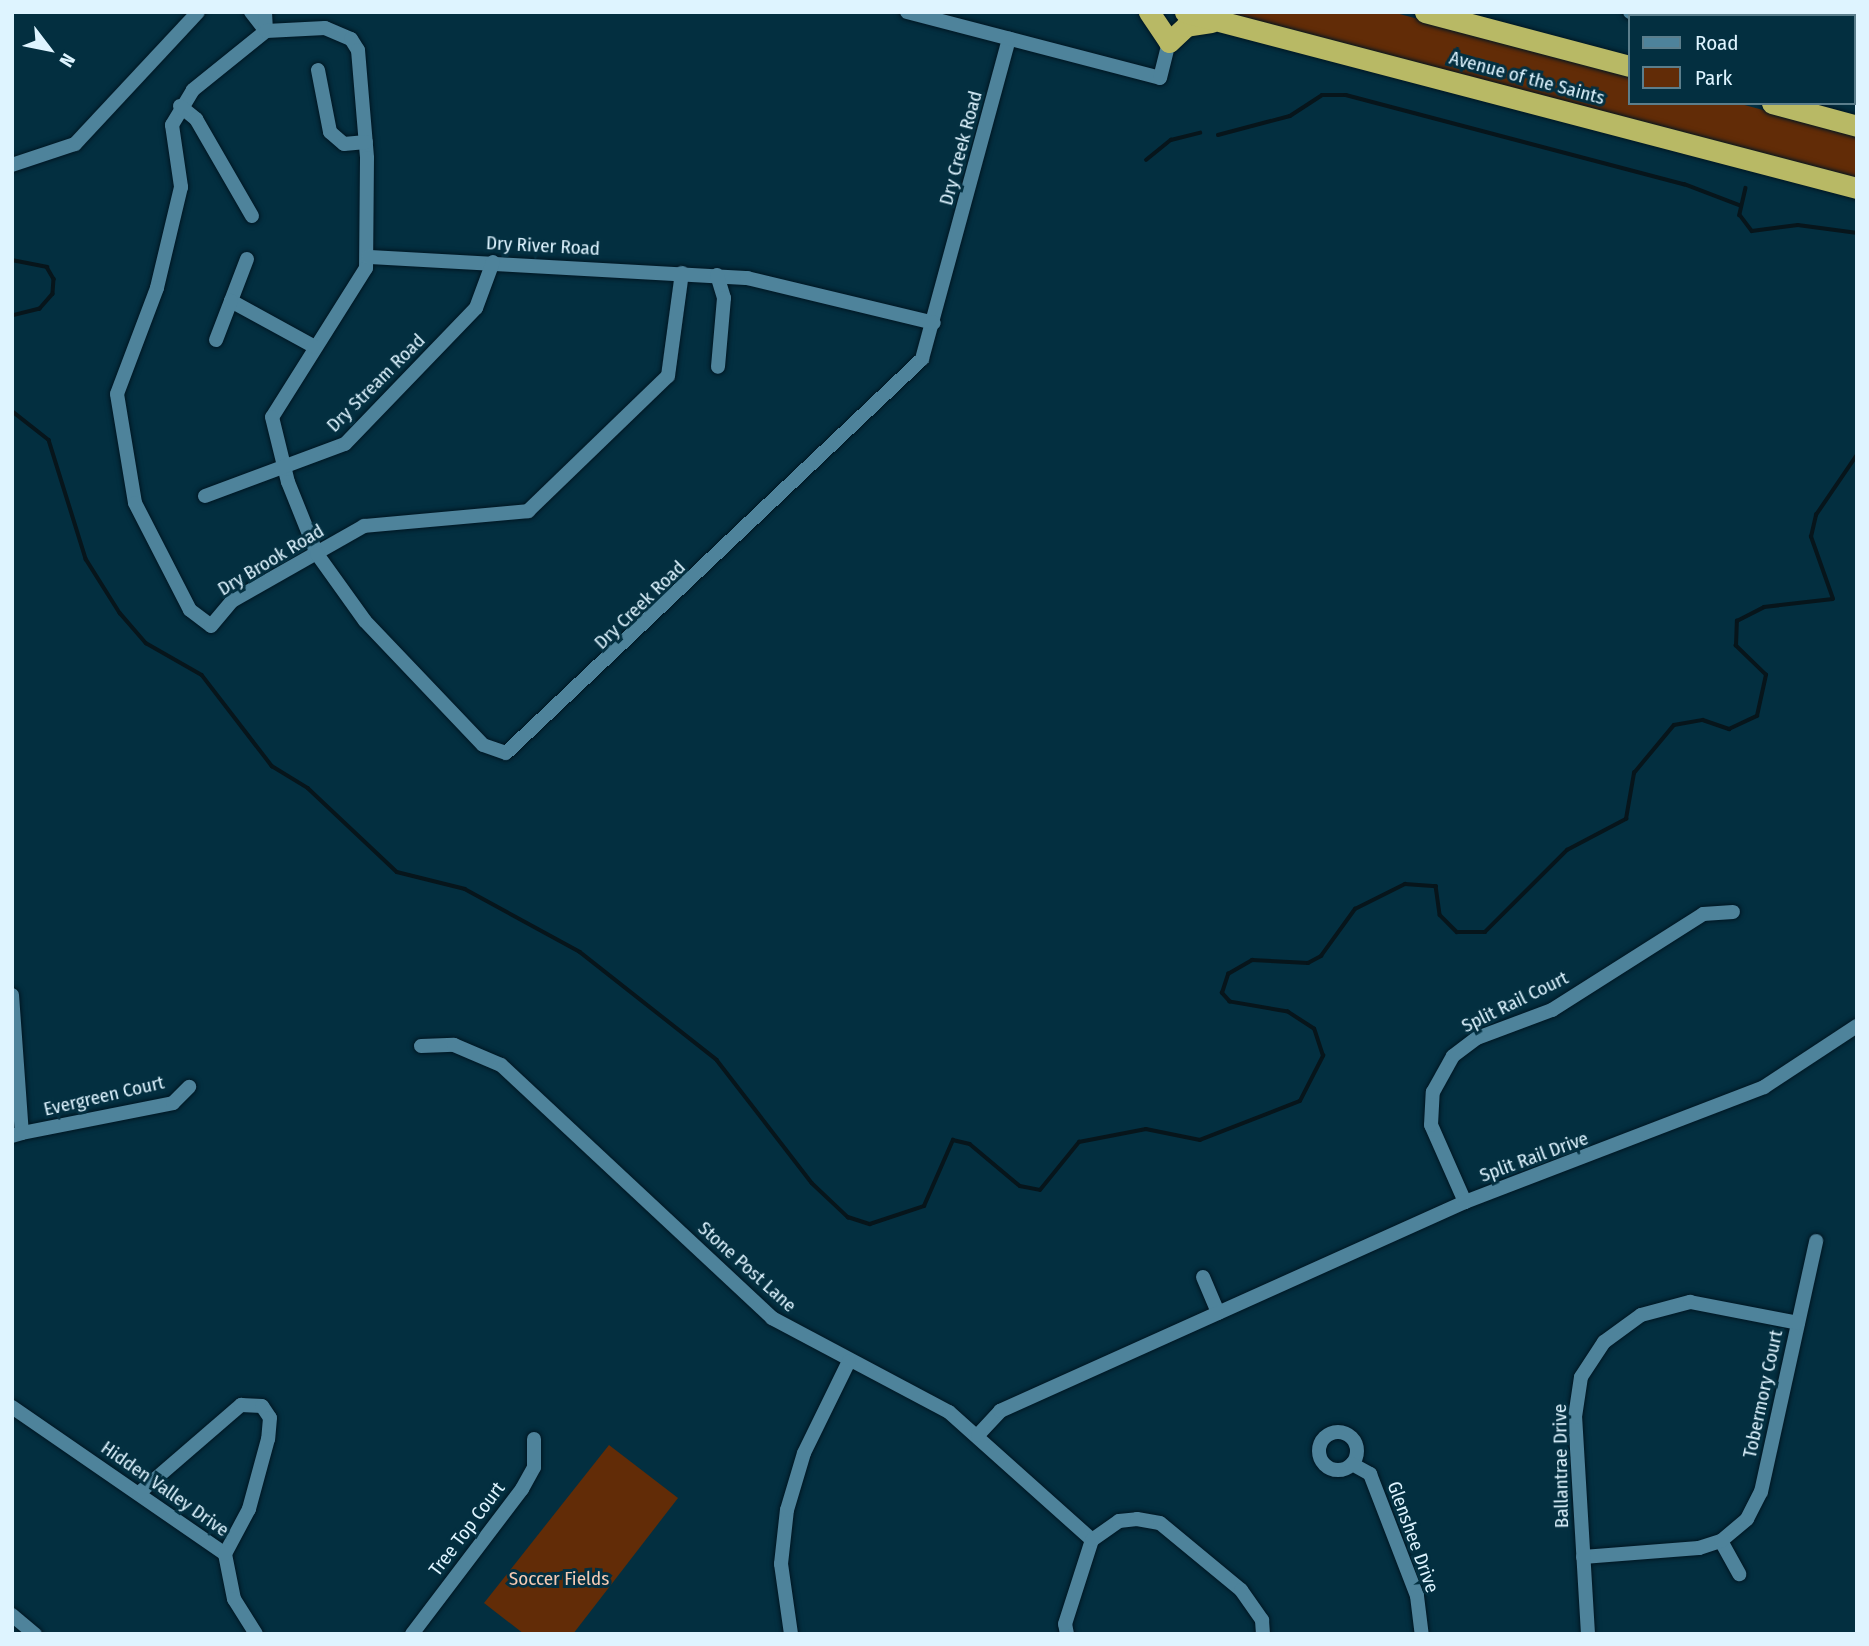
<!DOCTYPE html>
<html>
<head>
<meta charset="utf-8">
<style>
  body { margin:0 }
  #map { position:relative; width:1869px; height:1646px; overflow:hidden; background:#032f40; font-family:"Fira Sans Condensed",sans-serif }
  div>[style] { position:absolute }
  .green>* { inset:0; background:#622c07 }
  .stream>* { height:3.5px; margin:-1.75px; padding:0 1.75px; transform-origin:1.75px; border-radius:1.75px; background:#07151b }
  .roads { filter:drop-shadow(0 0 2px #001622) drop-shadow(0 0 2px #001622) }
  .minor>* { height:14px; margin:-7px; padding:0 7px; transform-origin:7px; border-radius:7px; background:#4e839b }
  .minor>.ring { margin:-7px; padding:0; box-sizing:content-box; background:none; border:14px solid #4e839b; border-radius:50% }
  .motorway>* { height:21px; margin:-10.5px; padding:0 10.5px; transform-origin:10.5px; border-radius:10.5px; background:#b8b965 }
  span { translate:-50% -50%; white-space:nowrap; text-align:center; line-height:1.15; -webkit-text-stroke:6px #032f40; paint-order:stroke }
  .street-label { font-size:19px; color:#def4ff }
  .park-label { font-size:19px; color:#f5cab3 }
  .frame { position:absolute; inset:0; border:14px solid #def4ff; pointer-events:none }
  .legend { position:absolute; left:1628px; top:14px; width:228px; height:91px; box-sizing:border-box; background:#032f40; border:2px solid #5b7e8c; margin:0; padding:9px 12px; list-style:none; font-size:21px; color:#def4ff }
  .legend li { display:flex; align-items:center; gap:14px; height:35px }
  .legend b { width:35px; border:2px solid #5b7e8c }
  .north { position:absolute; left:14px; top:14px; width:70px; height:70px; -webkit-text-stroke:5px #032f40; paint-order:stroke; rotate:122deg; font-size:19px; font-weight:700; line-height:28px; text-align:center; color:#def4ff }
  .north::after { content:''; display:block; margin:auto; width:24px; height:32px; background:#def4ff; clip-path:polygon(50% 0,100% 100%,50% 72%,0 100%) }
</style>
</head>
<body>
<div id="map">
  <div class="green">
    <div style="clip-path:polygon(1223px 12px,1392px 12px,1629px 75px,1629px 103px,1737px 103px,1857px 135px,1857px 180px)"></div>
    <div style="clip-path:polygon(609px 1445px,678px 1498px,573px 1634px,524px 1634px,484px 1603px)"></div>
  </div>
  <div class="stream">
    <div style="left:1785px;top:16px;width:4px;rotate:-63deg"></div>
    <div style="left:1218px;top:135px;width:74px;rotate:-14.8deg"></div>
    <div style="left:1290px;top:116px;width:38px;rotate:-33deg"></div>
    <div style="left:1322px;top:95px;width:24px"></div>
    <div style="left:1346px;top:95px;width:350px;rotate:14.8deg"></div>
    <div style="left:1684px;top:184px;width:59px;rotate:20.9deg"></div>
    <div style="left:1146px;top:160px;width:32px;rotate:-39deg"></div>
    <div style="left:1171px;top:140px;width:30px;rotate:-14deg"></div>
    <div style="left:1746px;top:188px;width:28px;rotate:103deg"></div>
    <div style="left:1740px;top:215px;width:20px;rotate:53deg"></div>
    <div style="left:1752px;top:231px;width:46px;rotate:-7.4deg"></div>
    <div style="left:1798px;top:225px;width:60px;rotate:7.7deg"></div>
    <div style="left:12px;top:260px;width:36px;rotate:11deg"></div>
    <div style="left:47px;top:267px;width:14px;rotate:60deg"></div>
    <div style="left:54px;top:279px;width:15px;rotate:94deg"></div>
    <div style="left:53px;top:294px;width:20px;rotate:131deg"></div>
    <div style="left:40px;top:309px;width:29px;rotate:166deg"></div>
    <div style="left:12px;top:411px;width:47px;rotate:38.1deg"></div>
    <div style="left:49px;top:440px;width:125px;rotate:72.7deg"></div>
    <div style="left:86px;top:559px;width:64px;rotate:57.8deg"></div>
    <div style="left:120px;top:613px;width:40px;rotate:49deg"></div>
    <div style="left:146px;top:643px;width:64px;rotate:29.7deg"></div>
    <div style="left:202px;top:675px;width:115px;rotate:52.4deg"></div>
    <div style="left:272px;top:766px;width:42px;rotate:31.4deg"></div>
    <div style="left:308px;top:788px;width:122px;rotate:43.3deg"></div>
    <div style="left:397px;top:872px;width:70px;rotate:14deg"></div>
    <div style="left:465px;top:889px;width:131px;rotate:28.7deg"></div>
    <div style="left:580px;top:952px;width:174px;rotate:38.2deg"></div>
    <div style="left:717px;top:1060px;width:155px;rotate:52.3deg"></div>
    <div style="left:812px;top:1183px;width:50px;rotate:43.4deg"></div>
    <div style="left:848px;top:1217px;width:23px;rotate:18deg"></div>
    <div style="left:870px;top:1224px;width:57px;rotate:-18.4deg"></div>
    <div style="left:924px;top:1206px;width:72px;rotate:-66.3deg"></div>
    <div style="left:953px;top:1140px;width:17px;rotate:13deg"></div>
    <div style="left:970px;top:1144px;width:65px;rotate:40deg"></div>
    <div style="left:1020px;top:1186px;width:20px;rotate:11deg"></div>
    <div style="left:1040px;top:1190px;width:62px;rotate:-50.9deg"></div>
    <div style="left:1079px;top:1142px;width:68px;rotate:-11deg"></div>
    <div style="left:1146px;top:1129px;width:55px;rotate:11.5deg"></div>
    <div style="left:1200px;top:1140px;width:107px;rotate:-21.3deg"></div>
    <div style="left:1300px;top:1101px;width:51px;rotate:-62.9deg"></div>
    <div style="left:1323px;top:1056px;width:28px;rotate:-108deg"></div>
    <div style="left:1314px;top:1029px;width:31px;rotate:-147deg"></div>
    <div style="left:1288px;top:1012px;width:59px;rotate:-170.2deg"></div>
    <div style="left:1230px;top:1002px;width:12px;rotate:-132deg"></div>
    <div style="left:1222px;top:993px;width:20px;rotate:-72deg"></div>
    <div style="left:1228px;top:974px;width:28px;rotate:-30deg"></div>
    <div style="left:1252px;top:960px;width:56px;rotate:3.1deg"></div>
    <div style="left:1308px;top:963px;width:15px;rotate:-28deg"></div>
    <div style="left:1321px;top:956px;width:58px;rotate:-54.1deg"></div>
    <div style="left:1355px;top:909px;width:56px;rotate:-26.6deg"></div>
    <div style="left:1405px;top:884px;width:31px;rotate:4deg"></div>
    <div style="left:1436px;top:886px;width:29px;rotate:82deg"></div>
    <div style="left:1440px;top:915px;width:24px;rotate:45deg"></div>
    <div style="left:1457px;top:932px;width:28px"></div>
    <div style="left:1485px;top:932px;width:116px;rotate:-45deg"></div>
    <div style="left:1567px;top:850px;width:67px;rotate:-27.7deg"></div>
    <div style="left:1626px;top:819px;width:47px;rotate:-80.1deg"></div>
    <div style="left:1634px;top:773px;width:62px;rotate:-50.2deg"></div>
    <div style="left:1674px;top:725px;width:29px;rotate:-10deg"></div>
    <div style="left:1703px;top:720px;width:28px;rotate:19deg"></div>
    <div style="left:1729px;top:729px;width:31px;rotate:-25deg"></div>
    <div style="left:1757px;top:716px;width:42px;rotate:-77.6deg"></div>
    <div style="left:1766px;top:675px;width:42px;rotate:-136deg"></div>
    <div style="left:1736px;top:646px;width:25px;rotate:-88deg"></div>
    <div style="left:1737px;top:621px;width:30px;rotate:-27deg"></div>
    <div style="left:1764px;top:607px;width:69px;rotate:-6.6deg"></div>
    <div style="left:1833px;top:599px;width:66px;rotate:-109.5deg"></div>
    <div style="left:1811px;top:537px;width:23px;rotate:-77deg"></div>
    <div style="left:1816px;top:515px;width:73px;rotate:-55.7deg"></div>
  </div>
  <div class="roads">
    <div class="minor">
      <div style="left:251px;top:12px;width:24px;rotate:52deg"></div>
      <div style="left:266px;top:31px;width:94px;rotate:141.1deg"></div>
      <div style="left:193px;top:90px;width:41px;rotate:121deg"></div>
      <div style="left:172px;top:125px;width:63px;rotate:81.7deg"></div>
      <div style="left:181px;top:187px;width:104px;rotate:103.4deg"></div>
      <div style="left:157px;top:288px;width:113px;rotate:110.7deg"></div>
      <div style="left:117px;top:394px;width:110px;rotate:80.6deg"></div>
      <div style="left:135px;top:503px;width:120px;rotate:62.8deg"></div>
      <div style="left:190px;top:610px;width:26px;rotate:37deg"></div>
      <div style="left:211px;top:626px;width:33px;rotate:-50deg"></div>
      <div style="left:232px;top:601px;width:152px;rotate:-29.6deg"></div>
      <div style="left:364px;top:526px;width:165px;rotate:-5.2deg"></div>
      <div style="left:528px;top:511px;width:194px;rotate:-44deg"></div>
      <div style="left:668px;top:376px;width:104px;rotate:-82.3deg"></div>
      <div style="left:265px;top:12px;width:19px;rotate:87deg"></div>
      <div style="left:266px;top:31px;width:59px;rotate:-2.9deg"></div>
      <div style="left:325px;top:28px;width:28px;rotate:23deg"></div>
      <div style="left:351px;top:39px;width:13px;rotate:58deg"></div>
      <div style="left:358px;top:50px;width:108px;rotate:85.2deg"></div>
      <div style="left:367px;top:158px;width:110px;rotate:90.5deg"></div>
      <div style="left:366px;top:268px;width:176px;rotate:122.2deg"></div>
      <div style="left:272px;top:417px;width:67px;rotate:76.2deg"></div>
      <div style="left:288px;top:482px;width:78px;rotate:68.1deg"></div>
      <div style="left:317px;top:554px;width:82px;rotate:54.4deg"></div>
      <div style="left:365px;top:621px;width:171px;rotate:46.4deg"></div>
      <div style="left:483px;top:745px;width:24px;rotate:19deg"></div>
      <div style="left:506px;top:753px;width:573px;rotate:-43.44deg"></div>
      <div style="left:922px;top:359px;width:332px;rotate:-74.8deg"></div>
      <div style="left:907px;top:12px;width:261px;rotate:14.6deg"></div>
      <div style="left:1160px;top:78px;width:37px;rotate:-76deg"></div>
      <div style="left:1630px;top:12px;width:13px;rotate:18deg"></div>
      <div style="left:318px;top:70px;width:63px;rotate:79deg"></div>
      <div style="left:330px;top:132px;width:18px;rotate:41deg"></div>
      <div style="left:344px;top:144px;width:22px;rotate:-5deg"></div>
      <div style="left:180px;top:106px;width:21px;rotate:39deg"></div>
      <div style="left:196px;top:119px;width:112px;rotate:60deg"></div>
      <div style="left:12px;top:165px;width:66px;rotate:-18.4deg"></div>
      <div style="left:75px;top:144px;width:180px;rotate:-47deg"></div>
      <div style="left:368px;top:257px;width:380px;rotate:3.2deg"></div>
      <div style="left:747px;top:278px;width:192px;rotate:13.5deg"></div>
      <div style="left:247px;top:259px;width:45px;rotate:110.9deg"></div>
      <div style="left:231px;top:301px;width:96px;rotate:28.7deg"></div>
      <div style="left:717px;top:275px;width:24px;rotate:73deg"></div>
      <div style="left:724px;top:298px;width:69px;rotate:95deg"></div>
      <div style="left:216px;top:340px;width:42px;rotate:-69deg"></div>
      <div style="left:205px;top:496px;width:149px;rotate:-20.4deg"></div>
      <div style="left:345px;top:444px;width:189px;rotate:-46.1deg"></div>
      <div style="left:476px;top:308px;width:49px;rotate:-69.7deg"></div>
      <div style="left:12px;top:995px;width:138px;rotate:85.9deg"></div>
      <div style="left:22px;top:1133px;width:10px;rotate:163deg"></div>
      <div style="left:421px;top:1046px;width:33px;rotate:-2deg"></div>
      <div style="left:454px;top:1045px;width:51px;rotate:23.1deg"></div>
      <div style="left:501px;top:1065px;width:371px;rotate:43deg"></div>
      <div style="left:772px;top:1318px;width:200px;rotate:28deg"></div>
      <div style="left:949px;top:1412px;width:192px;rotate:41.8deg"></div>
      <div style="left:22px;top:1133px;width:154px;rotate:-11.2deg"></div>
      <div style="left:173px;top:1103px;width:23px;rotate:-45deg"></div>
      <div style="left:1465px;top:1202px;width:84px;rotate:-113.8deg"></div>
      <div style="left:1431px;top:1125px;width:33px;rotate:-87deg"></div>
      <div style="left:1433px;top:1092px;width:41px;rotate:-60.9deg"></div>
      <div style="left:1453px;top:1056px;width:30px;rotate:-37deg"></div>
      <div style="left:1477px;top:1038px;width:80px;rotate:-20.5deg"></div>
      <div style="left:1552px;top:1010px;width:179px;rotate:-32.4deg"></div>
      <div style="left:1703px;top:914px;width:30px;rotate:-4deg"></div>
      <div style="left:1203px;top:1277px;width:39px;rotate:67deg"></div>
      <div style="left:12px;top:1407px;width:259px;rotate:34.6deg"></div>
      <div style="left:225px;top:1554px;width:46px;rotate:78.7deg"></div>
      <div style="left:234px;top:1599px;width:41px;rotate:57.8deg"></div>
      <div class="ring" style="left:1319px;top:1432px;width:24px;height:24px"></div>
      <div style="left:978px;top:1435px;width:33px;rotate:-47deg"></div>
      <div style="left:1000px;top:1411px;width:510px;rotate:-24.2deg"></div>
      <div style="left:1465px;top:1202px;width:320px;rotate:-21deg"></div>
      <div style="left:1764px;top:1087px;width:111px;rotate:-33.3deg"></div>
      <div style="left:1352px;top:1464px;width:21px;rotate:29deg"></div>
      <div style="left:1370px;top:1474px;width:131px;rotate:68.9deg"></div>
      <div style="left:1417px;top:1596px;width:38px;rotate:83deg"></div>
      <div style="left:139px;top:1493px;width:135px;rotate:-40.8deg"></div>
      <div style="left:241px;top:1405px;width:21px;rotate:3deg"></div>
      <div style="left:262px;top:1406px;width:14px;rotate:56deg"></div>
      <div style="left:270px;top:1418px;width:21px;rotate:95deg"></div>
      <div style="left:268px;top:1439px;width:73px;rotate:105.2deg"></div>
      <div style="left:249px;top:1509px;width:51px;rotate:118.1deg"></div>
      <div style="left:1721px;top:1541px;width:38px;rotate:61deg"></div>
      <div style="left:1583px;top:1557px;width:116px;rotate:-4.4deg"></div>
      <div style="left:1699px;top:1548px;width:23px;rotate:-18deg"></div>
      <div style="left:1721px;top:1541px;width:34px;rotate:-40deg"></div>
      <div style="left:1747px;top:1519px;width:30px;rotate:-63deg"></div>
      <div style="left:1761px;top:1492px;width:257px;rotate:-77.6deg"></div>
      <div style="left:12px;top:1615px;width:30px;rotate:40deg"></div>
      <div style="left:412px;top:1634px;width:182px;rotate:-52.8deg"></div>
      <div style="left:522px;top:1489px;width:25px;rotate:-61deg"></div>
      <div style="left:534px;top:1467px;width:28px;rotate:-90deg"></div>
      <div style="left:791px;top:1634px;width:71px;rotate:-98.1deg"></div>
      <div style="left:781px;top:1564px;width:54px;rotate:-83.7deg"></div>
      <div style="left:787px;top:1510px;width:59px;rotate:-73.4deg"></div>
      <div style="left:804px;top:1453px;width:102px;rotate:-63.9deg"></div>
      <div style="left:1067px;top:1634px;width:10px;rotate:-101deg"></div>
      <div style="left:1065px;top:1624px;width:88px;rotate:-72.2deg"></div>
      <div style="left:1092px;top:1540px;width:33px;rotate:-35deg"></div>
      <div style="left:1119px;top:1521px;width:18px;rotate:-6deg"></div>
      <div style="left:1137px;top:1519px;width:23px;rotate:10deg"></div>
      <div style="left:1160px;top:1523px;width:105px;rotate:39.6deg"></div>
      <div style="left:1241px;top:1590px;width:37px;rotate:55deg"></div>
      <div style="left:1262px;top:1620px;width:14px;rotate:86deg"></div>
      <div style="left:1588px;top:1634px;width:217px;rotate:-93.4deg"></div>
      <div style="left:1575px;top:1417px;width:40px;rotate:-81.5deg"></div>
      <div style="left:1581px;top:1377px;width:42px;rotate:-56.7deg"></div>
      <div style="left:1604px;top:1342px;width:46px;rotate:-36.1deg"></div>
      <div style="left:1641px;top:1315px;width:51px;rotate:-14.9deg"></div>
      <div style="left:1690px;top:1302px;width:110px;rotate:11deg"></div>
    </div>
    <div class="motorway">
      <div style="left:1149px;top:12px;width:36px;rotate:56deg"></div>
      <div style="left:1169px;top:42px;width:23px;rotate:-43deg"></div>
      <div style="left:1186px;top:26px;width:25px;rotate:-9deg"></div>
      <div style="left:1185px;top:12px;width:695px;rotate:14.68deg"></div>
      <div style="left:1425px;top:12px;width:211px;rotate:14.8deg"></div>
      <div style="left:1772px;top:103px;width:88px;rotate:15.1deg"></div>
    </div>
  </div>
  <div class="street-label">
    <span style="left:1527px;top:78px;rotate:15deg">Avenue of the Saints</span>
    <span style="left:961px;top:148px;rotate:-75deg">Dry Creek Road</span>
    <span style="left:543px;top:246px;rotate:3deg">Dry River Road</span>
    <span style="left:376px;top:383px;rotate:-45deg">Dry Stream Road</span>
    <span style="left:271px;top:560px;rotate:-31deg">Dry Brook Road</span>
    <span style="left:640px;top:605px;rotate:-44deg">Dry Creek Road</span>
    <span style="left:1515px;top:1002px;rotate:-26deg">Split Rail Court</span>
    <span style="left:104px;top:1096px;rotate:-13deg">Evergreen Court</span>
    <span style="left:1534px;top:1157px;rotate:-20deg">Split Rail Drive</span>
    <span style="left:747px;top:1267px;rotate:42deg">Stone Post Lane</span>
    <span style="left:1763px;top:1394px;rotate:-78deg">Tobermory Court</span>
    <span style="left:1561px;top:1466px;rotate:-91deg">Ballantrae Drive</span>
    <span style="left:165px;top:1489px;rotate:35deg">Hidden Valley Drive</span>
    <span style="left:467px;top:1529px;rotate:-53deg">Tree Top Court</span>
    <span style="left:1413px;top:1537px;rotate:70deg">Glenshee Drive</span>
  </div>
  <div class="park-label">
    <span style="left:559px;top:1579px">Soccer Fields</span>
  </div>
  <div class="frame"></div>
  <ul class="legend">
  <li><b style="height:9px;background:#4e839b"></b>Road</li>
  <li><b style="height:19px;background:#622c07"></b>Park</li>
  </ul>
  <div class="north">N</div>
</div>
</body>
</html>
